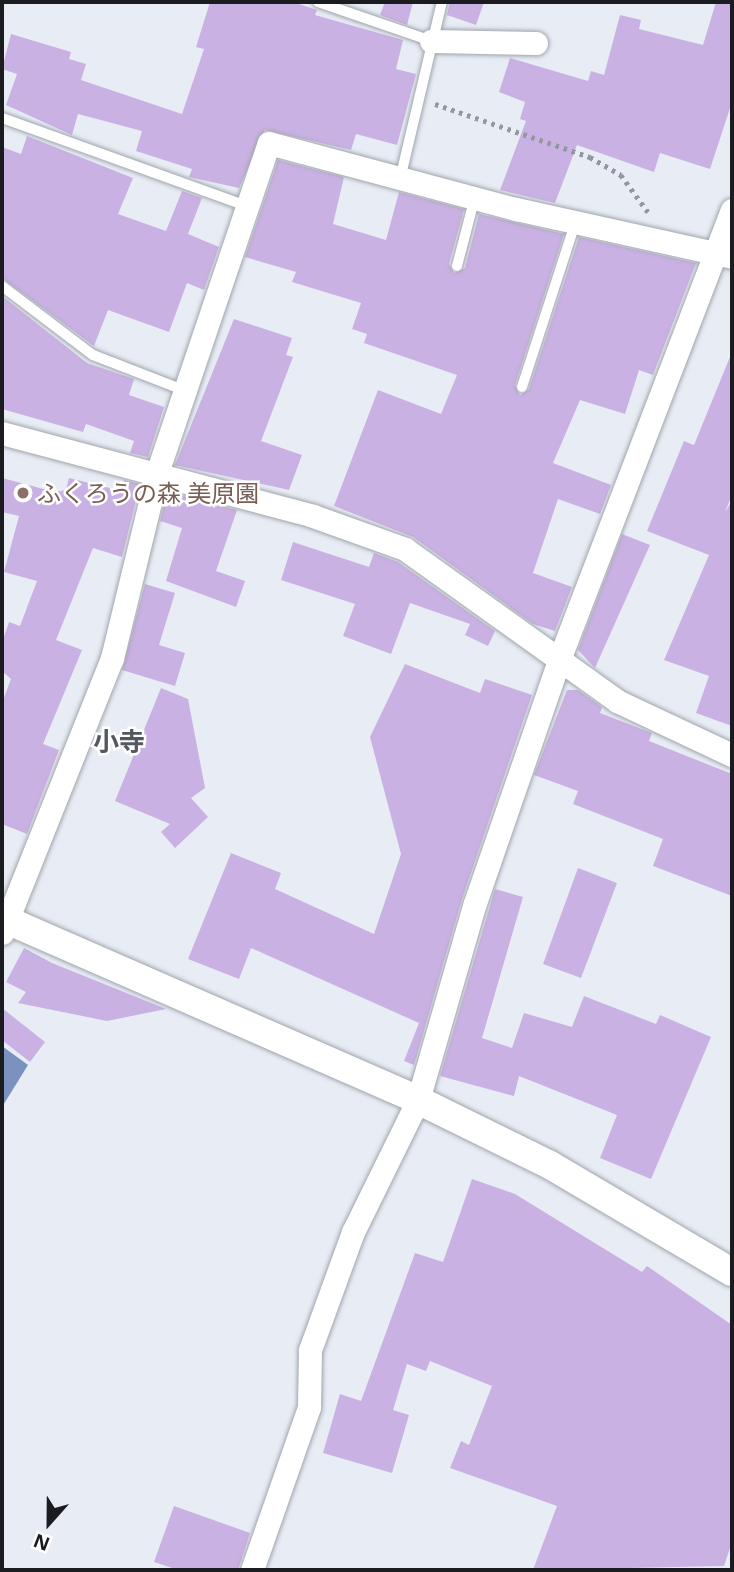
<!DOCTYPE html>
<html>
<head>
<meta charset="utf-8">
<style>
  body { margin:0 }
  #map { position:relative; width:734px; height:1572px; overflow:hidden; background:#e8edf5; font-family:"Noto Sans","Noto Sans JP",sans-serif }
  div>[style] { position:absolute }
  .water>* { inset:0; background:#7b91c0 }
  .building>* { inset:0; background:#cab1e3 }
  .path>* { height:4.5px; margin-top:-2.25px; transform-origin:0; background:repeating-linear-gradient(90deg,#94989e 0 3.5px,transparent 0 8.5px) }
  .roads { filter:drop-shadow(0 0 2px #a0a5ad) drop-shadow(0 0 2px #a0a5ad) }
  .service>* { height:10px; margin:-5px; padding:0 5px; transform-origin:5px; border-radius:5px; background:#fff }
  .minor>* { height:23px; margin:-11.5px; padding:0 11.5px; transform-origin:11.5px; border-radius:11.5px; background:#fff }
  .tertiary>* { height:28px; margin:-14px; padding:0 14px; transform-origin:14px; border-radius:14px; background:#fff }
  .dots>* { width:19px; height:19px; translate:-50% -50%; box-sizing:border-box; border:4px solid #fff; border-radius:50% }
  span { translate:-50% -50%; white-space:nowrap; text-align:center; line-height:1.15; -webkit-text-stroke:5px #fff; paint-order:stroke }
  .education-label { font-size:24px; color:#785e54 }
  .left { translate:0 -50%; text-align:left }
  .neighbourhood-label { font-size:26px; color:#54585f; font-weight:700 }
  .frame { position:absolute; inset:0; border:4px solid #1a1c1f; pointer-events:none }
  .north { position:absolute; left:14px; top:1488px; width:70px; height:70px; -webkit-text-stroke:5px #fff; paint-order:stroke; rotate:201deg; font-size:19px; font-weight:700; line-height:28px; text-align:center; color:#1a1c1f }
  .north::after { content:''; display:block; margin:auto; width:24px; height:32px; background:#1a1c1f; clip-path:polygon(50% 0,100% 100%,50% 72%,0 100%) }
</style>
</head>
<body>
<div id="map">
  <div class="water">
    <div style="clip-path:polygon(2px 1046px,28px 1065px,2px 1107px)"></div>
  </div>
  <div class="building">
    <div style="clip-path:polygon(210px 2px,293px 2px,317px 10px,315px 15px,403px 40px,396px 69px,416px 74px,397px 145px,356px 134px,351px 150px,265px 130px,239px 188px,189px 177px,192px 169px,136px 151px,142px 131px,78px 114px,72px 135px,6px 105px,17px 74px,2px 69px,11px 34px,71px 52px,69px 59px,86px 64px,81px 80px,182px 114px,204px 49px,196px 47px)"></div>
    <div style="clip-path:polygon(385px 2px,413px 2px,407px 25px,380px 15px)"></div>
    <div style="clip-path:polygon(450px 2px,484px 2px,476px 25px,447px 15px)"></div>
    <div style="clip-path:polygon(716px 2px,732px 2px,732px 102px,710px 169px,660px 153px,654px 172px,577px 145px,555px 203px,500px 190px,526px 121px,520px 119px,525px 102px,499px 92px,510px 58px,588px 81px,591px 71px,604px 75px,620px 15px,641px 20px,639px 29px,703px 45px)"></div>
    <div style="clip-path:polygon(27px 136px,133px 178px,118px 214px,166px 231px,182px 191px,202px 198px,188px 234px,219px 247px,204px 290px,187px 283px,169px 332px,108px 310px,94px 346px,2px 278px,2px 147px,21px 154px)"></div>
    <div style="clip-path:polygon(278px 160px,344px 177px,333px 224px,386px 240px,399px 192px,464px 209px,449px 264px,454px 273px,465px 268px,479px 214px,564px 234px,515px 385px,520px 395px,529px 389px,579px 237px,696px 263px,653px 375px,639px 370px,625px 414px,580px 400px,553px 463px,611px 485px,600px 514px,558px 499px,533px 573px,572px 587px,555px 631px,533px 624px,413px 537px,334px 506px,378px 390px,441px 414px,457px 375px,364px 343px,367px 334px,352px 329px,361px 303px,292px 282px,296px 272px,245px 257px)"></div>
    <div style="clip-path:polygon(2px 296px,87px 363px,134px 379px,129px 395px,164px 407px,148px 457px,130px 453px,134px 441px,86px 424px,83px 432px,2px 409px)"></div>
    <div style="clip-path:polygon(234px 319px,292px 338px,286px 355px,293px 357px,261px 441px,302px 455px,289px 490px,175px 465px)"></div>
    <div style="clip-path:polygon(732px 352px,732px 494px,725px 513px,732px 500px,732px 726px,696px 713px,709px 676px,664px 660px,709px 555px,647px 531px,684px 441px,694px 445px)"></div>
    <div style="clip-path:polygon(2px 478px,55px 492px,66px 490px,69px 478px,122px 491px,124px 480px,140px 484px,122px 557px,93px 548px,56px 640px,82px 650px,43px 744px,59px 750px,27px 834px,2px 824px,2px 703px,11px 679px,2px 671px,2px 642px,9px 622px,20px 626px,37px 581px,4px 572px,19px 516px,2px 512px)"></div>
    <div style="clip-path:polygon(167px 492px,237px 510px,216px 571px,245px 581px,236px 607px,166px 581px,182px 528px,160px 521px)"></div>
    <div style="clip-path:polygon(622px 534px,650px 545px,595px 668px,578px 650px)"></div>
    <div style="clip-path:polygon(293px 542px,369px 567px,374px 553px,398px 562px,495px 631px,488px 646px,465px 635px,470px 624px,410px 603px,391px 654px,343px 636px,355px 604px,281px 580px)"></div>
    <div style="clip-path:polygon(145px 584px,175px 593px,159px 645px,185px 653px,175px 686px,122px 670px)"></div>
    <div style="clip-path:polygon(405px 664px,480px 693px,485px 679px,532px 695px,462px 899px,414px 1065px,404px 1061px,419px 1023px,251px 948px,239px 979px,188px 959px,231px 853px,281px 873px,275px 889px,374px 934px,401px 854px,370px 737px)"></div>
    <div style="clip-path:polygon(161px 688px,188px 699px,205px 788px,191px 798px,208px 817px,175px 848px,161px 832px,170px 824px,115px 801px)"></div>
    <div style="clip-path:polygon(567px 690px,578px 690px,602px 707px,600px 713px,652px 733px,649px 741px,732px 774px,732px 896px,653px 866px,663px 839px,573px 804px,578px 791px,534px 775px)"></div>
    <div style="clip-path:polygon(578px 868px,617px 883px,581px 978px,543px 964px)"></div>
    <div style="clip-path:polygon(495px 889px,523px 897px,482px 1038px,512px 1048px,524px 1013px,572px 1027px,584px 996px,656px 1024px,660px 1015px,711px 1037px,651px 1179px,600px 1158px,617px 1115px,519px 1076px,514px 1096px,440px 1076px)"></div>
    <div style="clip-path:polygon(24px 948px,52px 963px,166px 1009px,107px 1021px,18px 1003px,26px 992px,6px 982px)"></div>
    <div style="clip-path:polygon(2px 1008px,45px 1042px,30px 1062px,2px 1040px)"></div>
    <div style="clip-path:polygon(472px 1179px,515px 1194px,642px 1272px,647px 1266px,732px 1325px,732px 1542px,724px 1566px,533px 1570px,557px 1506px,450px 1468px,461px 1441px,469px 1445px,492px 1386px,430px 1361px,426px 1371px,407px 1364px,393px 1410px,409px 1415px,392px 1473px,323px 1453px,340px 1394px,361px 1401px,415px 1253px,443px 1262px)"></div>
    <div style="clip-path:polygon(174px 1506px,250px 1533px,238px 1570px,178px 1570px,154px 1562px)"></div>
  </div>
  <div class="path">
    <div style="left:435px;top:104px;width:164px;rotate:18.9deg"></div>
    <div style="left:590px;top:157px;width:36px;rotate:30deg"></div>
    <div style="left:621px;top:175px;width:46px;rotate:53.9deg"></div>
  </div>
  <div class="roads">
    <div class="service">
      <div style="left:318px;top:2px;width:120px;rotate:19deg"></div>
      <div style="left:2px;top:118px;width:263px;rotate:19.8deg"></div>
      <div style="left:401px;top:175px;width:178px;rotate:-76.7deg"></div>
      <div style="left:457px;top:266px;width:71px;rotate:-75.4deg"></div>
      <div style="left:2px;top:286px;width:114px;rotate:37.2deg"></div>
      <div style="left:93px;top:355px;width:100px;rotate:21.2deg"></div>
      <div style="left:522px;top:387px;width:175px;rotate:-72deg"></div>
    </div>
    <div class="minor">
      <div style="left:431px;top:41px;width:105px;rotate:1.1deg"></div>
      <div style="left:2px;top:433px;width:322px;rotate:14.9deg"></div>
      <div style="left:313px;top:516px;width:98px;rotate:19.7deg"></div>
      <div style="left:405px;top:549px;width:261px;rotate:35.6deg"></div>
      <div style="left:617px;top:701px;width:127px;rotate:25.2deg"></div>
      <div style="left:2px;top:933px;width:296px;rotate:-68.2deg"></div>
      <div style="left:112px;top:658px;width:190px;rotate:-76.3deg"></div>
      <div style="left:157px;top:473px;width:348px;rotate:-71.3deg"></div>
      <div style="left:269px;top:143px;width:256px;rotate:15deg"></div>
      <div style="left:516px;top:209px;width:221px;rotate:12.5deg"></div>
      <div style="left:252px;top:1570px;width:173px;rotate:-70.7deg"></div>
      <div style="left:309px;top:1407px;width:57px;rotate:-89deg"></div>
      <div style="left:310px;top:1350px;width:126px;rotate:-70deg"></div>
      <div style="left:353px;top:1232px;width:147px;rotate:-63.8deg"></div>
      <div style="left:418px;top:1100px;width:205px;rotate:-73.9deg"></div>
      <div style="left:475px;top:903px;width:257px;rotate:-70.9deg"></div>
      <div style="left:559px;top:660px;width:482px;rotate:-69deg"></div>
    </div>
    <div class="tertiary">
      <div style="left:2px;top:918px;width:454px;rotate:23.6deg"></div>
      <div style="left:418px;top:1100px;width:147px;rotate:26.2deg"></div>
      <div style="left:550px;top:1165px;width:211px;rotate:30.5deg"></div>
    </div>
  </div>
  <div class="dots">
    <div style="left:23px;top:493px;background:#8d6e63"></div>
  </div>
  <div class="education-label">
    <span class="left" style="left:37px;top:493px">ふくろうの森 美原園</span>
  </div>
  <div class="neighbourhood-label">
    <span style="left:119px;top:742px">小寺</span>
  </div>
  <div class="frame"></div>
  <div class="north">N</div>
</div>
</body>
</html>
